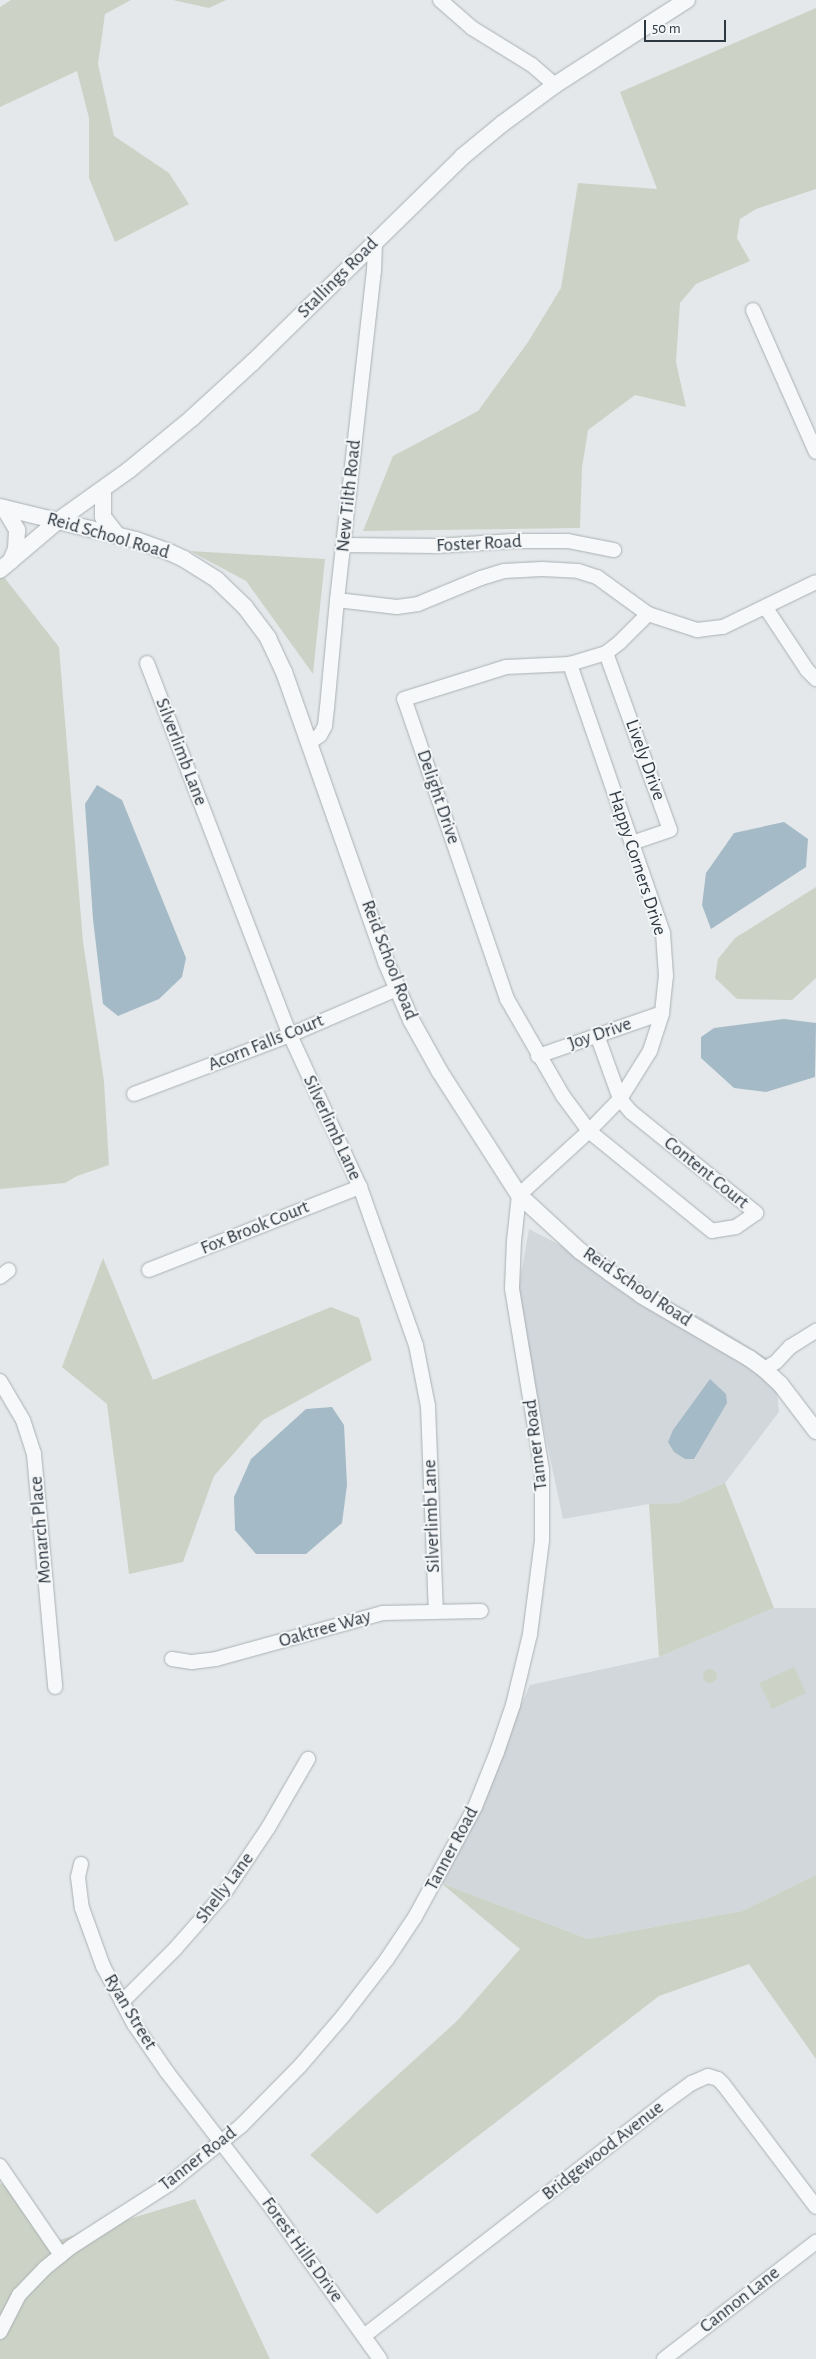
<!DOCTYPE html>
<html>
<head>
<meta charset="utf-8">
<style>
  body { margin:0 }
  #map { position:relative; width:816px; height:2359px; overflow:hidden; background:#e4e8ea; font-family:"Alegreya Sans",sans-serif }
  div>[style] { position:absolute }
  .built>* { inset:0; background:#d2d7dc }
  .green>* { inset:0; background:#ccd3c6 }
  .round { border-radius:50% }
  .water>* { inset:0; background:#a4bac6 }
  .roads { filter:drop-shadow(0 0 1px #aab0b4) drop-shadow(0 0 1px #aab0b4) }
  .minor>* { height:14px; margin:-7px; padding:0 7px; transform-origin:7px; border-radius:7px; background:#f6f8f9 }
  .tertiary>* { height:16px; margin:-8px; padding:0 8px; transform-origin:8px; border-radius:8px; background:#f6f8f9 }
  span { translate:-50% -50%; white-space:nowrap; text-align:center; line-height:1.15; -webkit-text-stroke:4px #f4f6f8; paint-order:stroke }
  .street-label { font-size:19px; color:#2e3841 }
  .scale { position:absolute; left:644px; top:20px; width:82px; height:22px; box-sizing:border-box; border:2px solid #2e3841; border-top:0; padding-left:6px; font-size:15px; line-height:18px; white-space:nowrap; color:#2e3841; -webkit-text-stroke:4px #f4f6f8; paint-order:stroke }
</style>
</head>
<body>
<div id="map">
  <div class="built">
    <div style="clip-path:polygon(529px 1229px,702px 1318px,774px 1362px,779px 1412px,725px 1483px,678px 1503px,649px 1504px,563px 1519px,533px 1377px,518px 1291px)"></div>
    <div style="clip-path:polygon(774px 1608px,816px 1608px,816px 1875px,742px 1911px,588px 1939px,441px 1883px,530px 1685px,659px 1657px)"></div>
  </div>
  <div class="green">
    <div style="clip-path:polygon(11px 0,131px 0,105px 14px,98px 64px,114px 136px,169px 173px,189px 204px,115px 242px,89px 178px,89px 118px,77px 71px,0 107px,0 7px)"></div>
    <div style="clip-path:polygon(173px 0,226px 0,209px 8px)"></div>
    <div style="clip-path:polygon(816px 8px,816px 189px,756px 209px,740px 219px,737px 238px,750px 261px,696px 284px,680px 303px,676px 362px,686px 407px,635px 395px,588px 430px,582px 468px,580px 528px,363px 531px,393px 456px,478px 411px,528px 342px,561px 288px,578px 183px,657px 189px,620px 92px)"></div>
    <div style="clip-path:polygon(190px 551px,325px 559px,313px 674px,246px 581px)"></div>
    <div style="clip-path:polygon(0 572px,59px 647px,83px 942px,104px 1081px,109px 1165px,77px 1176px,65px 1183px,0 1189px)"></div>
    <div style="clip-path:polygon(816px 887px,816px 978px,792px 1000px,737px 999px,715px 978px,718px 959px,735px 938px)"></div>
    <div style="clip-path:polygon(103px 1258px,153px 1380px,331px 1307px,359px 1318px,372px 1360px,263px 1420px,214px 1476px,183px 1562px,129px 1574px,107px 1404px,62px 1367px)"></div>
    <div style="clip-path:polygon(725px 1483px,774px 1608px,659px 1657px,649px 1504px,678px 1503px)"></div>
    <div style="clip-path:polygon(794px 1667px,806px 1693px,772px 1709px,759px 1683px)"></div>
    <div class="round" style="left:703px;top:1669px;width:14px;height:14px"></div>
    <div style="clip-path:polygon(816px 1875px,816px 2059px,749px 1964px,659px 1996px,377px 2214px,310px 2155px,458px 2020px,520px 1949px,441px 1883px,588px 1939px,742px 1911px)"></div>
    <div style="clip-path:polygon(0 2183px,34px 2203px,56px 2241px,195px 2199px,270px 2359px,0 2359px)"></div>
  </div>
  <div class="water">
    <div style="clip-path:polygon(97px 785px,122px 800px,186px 958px,182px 977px,159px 999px,118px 1016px,103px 1004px,93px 919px,85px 804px)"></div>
    <div style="clip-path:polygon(784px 822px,808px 839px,806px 867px,711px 929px,702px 905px,706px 873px,734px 833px)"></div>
    <div style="clip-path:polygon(784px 1019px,816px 1023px,815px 1077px,766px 1092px,734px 1088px,701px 1058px,701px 1037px,714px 1028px)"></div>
    <div style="clip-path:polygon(710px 1379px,726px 1394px,727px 1403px,694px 1459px,685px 1459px,674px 1452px,668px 1442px,673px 1430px)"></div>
    <div style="clip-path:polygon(332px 1407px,344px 1425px,347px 1485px,342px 1523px,306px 1554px,256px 1554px,235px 1530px,234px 1497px,251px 1459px,306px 1409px)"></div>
  </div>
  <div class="roads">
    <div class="minor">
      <div style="left:440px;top:0;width:43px;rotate:41.2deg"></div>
      <div style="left:472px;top:28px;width:70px;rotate:31.7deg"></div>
      <div style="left:532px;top:65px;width:30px;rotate:41deg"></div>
      <div style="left:753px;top:310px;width:155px;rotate:66.1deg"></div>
      <div style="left:344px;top:545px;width:92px;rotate:0.6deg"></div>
      <div style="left:436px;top:546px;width:77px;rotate:-3.7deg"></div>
      <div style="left:513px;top:541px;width:55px"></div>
      <div style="left:568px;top:541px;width:47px;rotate:11.1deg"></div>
      <div style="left:337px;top:600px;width:60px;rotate:6.7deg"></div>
      <div style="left:397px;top:607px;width:21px;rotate:-8deg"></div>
      <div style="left:418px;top:604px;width:68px;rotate:-22.4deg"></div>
      <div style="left:481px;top:578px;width:24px;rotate:-17deg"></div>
      <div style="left:504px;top:571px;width:38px;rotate:-3deg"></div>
      <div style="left:542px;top:569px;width:36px;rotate:3deg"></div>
      <div style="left:578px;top:571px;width:20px;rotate:18deg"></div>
      <div style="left:597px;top:577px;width:63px;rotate:36deg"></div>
      <div style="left:648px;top:614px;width:52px;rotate:18.1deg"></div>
      <div style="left:697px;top:630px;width:26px;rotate:-7deg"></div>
      <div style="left:723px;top:627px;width:103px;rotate:-25.8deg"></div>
      <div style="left:766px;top:608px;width:74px;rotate:56.5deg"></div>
      <div style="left:807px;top:670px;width:13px;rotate:45deg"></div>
      <div style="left:606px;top:653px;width:188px;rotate:70.1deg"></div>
      <div style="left:670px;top:830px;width:40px;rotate:161.1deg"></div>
      <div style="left:147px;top:663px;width:399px;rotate:69deg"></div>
      <div style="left:290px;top:1035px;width:167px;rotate:65.3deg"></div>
      <div style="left:360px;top:1187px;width:168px;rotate:70.5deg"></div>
      <div style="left:416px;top:1345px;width:62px;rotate:78.9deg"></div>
      <div style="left:428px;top:1406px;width:205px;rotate:87.8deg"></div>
      <div style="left:309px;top:743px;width:14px;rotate:-36deg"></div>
      <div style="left:320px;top:735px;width:10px;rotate:-61deg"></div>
      <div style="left:325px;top:726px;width:18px;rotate:-84deg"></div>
      <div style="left:327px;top:708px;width:108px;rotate:-84.7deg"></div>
      <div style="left:337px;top:600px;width:331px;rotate:-83.6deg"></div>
      <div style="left:374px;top:271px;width:29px;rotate:-88deg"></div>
      <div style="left:597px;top:1035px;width:68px;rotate:70.2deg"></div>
      <div style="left:620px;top:1099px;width:17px;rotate:50deg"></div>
      <div style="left:631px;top:1112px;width:161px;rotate:38.9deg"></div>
      <div style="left:756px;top:1213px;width:24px;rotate:145deg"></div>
      <div style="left:736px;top:1227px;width:24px;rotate:171deg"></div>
      <div style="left:712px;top:1231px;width:159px;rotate:-140.9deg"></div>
      <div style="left:589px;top:1131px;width:44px;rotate:-126.6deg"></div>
      <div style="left:563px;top:1096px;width:112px;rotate:-120deg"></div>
      <div style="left:507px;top:999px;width:317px;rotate:-108.9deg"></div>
      <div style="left:404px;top:699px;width:107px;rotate:-17.4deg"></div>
      <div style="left:506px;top:667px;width:64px;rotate:-2.7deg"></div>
      <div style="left:570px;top:664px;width:38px;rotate:-17deg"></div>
      <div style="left:606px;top:653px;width:18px;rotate:-38deg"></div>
      <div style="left:620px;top:642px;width:40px;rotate:-45deg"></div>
      <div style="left:538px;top:1056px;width:131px;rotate:-19.1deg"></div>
      <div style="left:134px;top:1094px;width:167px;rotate:-20.7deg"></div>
      <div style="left:290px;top:1035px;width:116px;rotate:-23.3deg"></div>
      <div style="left:149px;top:1270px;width:227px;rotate:-21.5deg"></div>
      <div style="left:0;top:1277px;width:11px;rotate:-38deg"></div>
      <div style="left:764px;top:1369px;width:14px;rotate:-30deg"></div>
      <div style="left:776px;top:1362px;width:21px;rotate:-47deg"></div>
      <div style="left:790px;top:1347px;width:31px;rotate:-32deg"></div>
      <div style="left:0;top:1381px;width:45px;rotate:59.5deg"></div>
      <div style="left:23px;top:1420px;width:36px;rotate:72deg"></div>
      <div style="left:34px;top:1454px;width:234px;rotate:84.8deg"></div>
      <div style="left:172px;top:1659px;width:20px;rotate:9deg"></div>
      <div style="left:192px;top:1662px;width:24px;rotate:-7deg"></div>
      <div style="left:216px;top:1659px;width:173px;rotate:-15.4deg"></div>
      <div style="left:383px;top:1613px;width:98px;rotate:-1.2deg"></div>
      <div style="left:81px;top:1864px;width:13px;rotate:103deg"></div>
      <div style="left:78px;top:1877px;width:31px;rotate:83deg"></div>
      <div style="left:82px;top:1908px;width:62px;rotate:70.1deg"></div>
      <div style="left:103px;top:1966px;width:66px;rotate:61.9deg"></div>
      <div style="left:134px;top:2024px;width:58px;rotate:55.5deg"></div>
      <div style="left:167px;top:2072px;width:175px;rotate:52.4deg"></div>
      <div style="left:274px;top:2211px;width:182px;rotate:54.4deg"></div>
      <div style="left:122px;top:2002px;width:75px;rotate:-45deg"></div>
      <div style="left:175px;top:1949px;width:76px;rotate:-48.7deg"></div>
      <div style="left:225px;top:1892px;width:77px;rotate:-56.1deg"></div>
      <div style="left:268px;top:1828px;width:80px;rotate:-59.9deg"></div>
      <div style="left:0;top:2166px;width:108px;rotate:55.6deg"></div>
      <div style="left:0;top:2332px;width:42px;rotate:-62.8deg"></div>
      <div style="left:19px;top:2295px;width:37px;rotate:-46deg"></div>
      <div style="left:45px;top:2268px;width:33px;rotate:-39deg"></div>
      <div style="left:71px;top:2247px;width:117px;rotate:-32.7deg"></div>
      <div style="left:169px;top:2184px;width:92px;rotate:-38.9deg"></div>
      <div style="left:241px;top:2126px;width:84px;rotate:-45.5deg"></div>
      <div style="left:300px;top:2066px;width:66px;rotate:-49.3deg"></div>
      <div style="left:343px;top:2016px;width:72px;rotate:-52.3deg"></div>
      <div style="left:387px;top:1959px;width:50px;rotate:-56.3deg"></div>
      <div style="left:415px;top:1917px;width:125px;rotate:-61.4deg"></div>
      <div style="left:475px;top:1807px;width:59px;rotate:-68.2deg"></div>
      <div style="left:497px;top:1752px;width:50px;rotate:-71.2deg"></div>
      <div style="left:513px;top:1705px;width:73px;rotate:-76.5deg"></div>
      <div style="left:530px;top:1634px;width:95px;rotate:-82.7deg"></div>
      <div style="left:542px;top:1540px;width:70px;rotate:-90deg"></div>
      <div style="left:542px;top:1470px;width:184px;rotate:-99.4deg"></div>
      <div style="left:512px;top:1288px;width:47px;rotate:-87.6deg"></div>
      <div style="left:514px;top:1241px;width:46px;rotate:-83.8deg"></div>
      <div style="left:519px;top:1195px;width:95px;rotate:-42.4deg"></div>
      <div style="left:589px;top:1131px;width:45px;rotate:-45.9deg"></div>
      <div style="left:620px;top:1099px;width:57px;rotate:-58deg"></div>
      <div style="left:650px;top:1051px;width:40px;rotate:-72deg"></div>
      <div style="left:662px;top:1013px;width:37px;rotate:-84deg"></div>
      <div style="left:666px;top:976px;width:43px;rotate:-94deg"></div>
      <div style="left:663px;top:933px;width:285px;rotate:-109.1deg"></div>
      <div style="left:364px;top:2336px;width:383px;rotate:-37.8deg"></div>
      <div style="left:667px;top:2101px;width:31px;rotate:-36deg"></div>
      <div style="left:692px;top:2083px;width:17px;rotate:-24deg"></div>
      <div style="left:708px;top:2076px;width:10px;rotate:17deg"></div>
      <div style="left:718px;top:2079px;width:7px;rotate:45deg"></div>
      <div style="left:723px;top:2084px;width:154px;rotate:52.9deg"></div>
      <div style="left:664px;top:2359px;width:192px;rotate:-37.6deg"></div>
    </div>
    <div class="tertiary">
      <div style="left:103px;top:490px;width:27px;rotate:90deg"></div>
      <div style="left:103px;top:517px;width:23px;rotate:52deg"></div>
      <div style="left:0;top:507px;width:140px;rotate:13.6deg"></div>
      <div style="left:136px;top:540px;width:33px;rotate:20deg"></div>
      <div style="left:167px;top:551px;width:19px;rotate:25deg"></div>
      <div style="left:184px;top:559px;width:39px;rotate:32deg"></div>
      <div style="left:217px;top:580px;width:39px;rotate:44deg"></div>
      <div style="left:245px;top:607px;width:39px;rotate:53deg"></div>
      <div style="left:268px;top:638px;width:38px;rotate:65deg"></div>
      <div style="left:284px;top:672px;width:307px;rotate:70.6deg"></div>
      <div style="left:386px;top:962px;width:63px;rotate:66.7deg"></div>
      <div style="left:411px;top:1020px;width:60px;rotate:60.9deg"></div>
      <div style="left:440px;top:1072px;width:146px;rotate:57.3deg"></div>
      <div style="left:519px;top:1195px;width:83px;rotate:42.6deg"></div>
      <div style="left:580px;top:1251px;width:37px;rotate:36deg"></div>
      <div style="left:610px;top:1273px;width:38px;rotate:35deg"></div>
      <div style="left:641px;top:1295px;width:125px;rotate:30.3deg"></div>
      <div style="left:749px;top:1358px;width:19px;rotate:36deg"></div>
      <div style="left:764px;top:1369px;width:23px;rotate:43deg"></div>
      <div style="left:781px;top:1385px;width:58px;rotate:52.7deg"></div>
      <div style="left:4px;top:508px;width:26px;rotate:59deg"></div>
      <div style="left:17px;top:530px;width:19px;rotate:93deg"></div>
      <div style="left:16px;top:549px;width:13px;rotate:113deg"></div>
      <div style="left:0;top:570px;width:77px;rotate:-40.3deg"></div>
      <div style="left:59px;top:520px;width:86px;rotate:-35.5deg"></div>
      <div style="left:129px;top:470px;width:82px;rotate:-39.5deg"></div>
      <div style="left:192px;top:418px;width:83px;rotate:-42.6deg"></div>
      <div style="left:253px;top:362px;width:293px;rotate:-44.4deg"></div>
      <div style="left:462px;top:157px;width:52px;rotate:-39.5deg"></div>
      <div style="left:502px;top:124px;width:66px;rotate:-36.3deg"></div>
      <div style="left:555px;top:85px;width:157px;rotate:-32.8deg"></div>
    </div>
  </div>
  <div class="street-label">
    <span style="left:338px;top:278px;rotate:-45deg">Stallings Road</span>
    <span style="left:349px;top:496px;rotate:-84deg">New Tilth Road</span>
    <span style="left:108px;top:536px;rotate:16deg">Reid School Road</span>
    <span style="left:479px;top:544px;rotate:-3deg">Foster Road</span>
    <span style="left:181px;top:752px;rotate:69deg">Silverlimb Lane</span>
    <span style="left:645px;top:760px;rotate:70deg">Lively Drive</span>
    <span style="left:438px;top:797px;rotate:71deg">Delight Drive</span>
    <span style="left:637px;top:863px;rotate:72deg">Happy Corners Drive</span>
    <span style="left:389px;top:960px;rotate:69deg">Reid School Road</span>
    <span style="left:600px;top:1034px;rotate:-19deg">Joy Drive</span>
    <span style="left:266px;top:1043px;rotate:-22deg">Acorn Falls Court</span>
    <span style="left:332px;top:1128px;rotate:65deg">Silverlimb Lane</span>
    <span style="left:706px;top:1173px;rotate:39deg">Content Court</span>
    <span style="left:255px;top:1228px;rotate:-22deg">Fox Brook Court</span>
    <span style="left:637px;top:1287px;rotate:34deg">Reid School Road</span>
    <span style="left:536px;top:1445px;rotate:-97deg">Tanner Road</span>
    <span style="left:432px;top:1516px;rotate:-92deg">Silverlimb Lane</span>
    <span style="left:41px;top:1530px;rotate:-95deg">Monarch Place</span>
    <span style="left:325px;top:1629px;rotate:-16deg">Oaktree Way</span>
    <span style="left:452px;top:1849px;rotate:-62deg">Tanner Road</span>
    <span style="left:225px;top:1888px;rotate:-53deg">Shelly Lane</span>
    <span style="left:130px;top:2012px;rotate:59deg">Ryan Street</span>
    <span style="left:603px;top:2151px;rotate:-38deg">Bridgewood Avenue</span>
    <span style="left:198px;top:2159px;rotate:-38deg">Tanner Road</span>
    <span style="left:302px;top:2250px;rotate:54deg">Forest Hills Drive</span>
    <span style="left:740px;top:2300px;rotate:-38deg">Cannon Lane</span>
  </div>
  <div class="scale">50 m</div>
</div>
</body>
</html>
